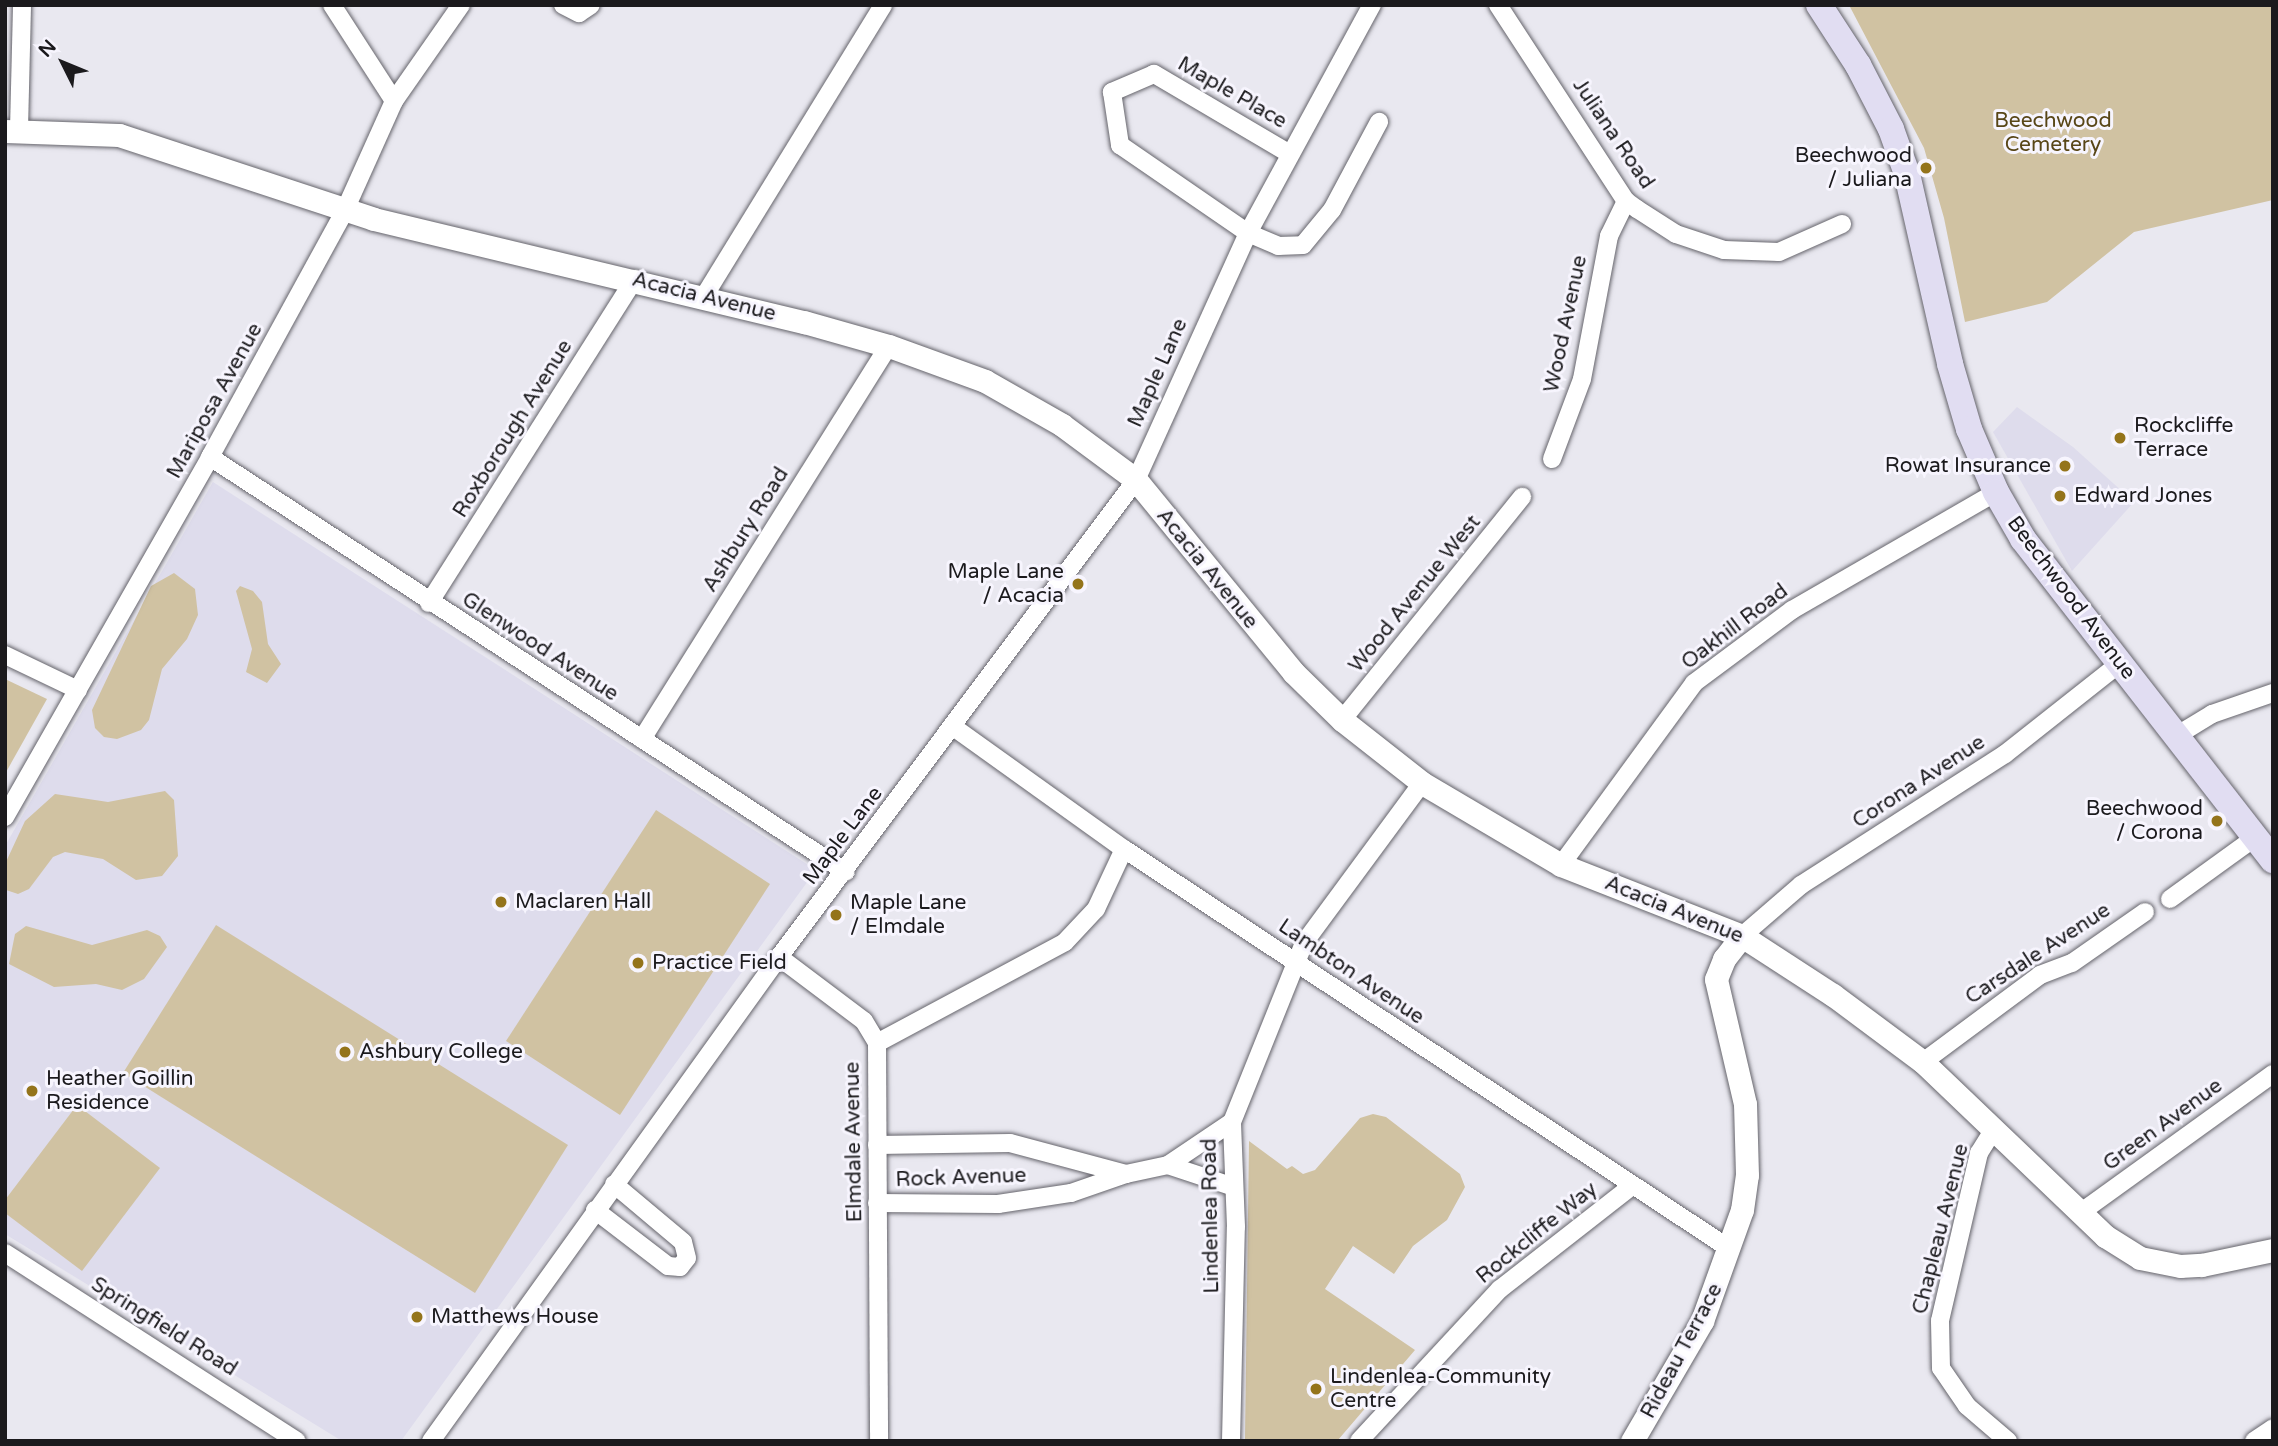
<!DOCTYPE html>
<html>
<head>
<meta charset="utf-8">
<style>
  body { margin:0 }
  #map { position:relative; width:2278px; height:1446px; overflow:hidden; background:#e9e8f0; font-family:"Varela Round",sans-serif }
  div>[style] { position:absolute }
  .built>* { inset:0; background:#dedcec }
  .green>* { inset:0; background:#d0c2a2 }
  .roads { filter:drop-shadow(0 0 2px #65646b) drop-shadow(0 0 2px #65646b) }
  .minor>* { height:18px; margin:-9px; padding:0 9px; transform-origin:9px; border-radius:9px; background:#fff }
  .tertiary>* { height:23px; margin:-11.5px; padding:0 11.5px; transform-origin:11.5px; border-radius:11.5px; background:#fff }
  .secondary>* { height:26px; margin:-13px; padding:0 13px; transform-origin:13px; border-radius:13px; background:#e1ddf2 }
  .dots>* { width:19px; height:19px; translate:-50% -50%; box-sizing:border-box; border:4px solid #f7f5fe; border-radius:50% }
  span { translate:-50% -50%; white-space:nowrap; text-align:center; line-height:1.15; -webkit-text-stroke:6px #f7f5fe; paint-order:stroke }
  .street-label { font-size:21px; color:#1b1a1d }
  .park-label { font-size:21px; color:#584617 }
  .poi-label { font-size:21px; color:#1b1a1d }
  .right { translate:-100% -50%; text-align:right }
  .left { translate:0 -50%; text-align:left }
  .frame { position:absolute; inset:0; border:7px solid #1b1a1d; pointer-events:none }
  .north { position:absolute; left:28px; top:28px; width:70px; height:70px; -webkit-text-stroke:5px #f7f5fe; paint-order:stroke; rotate:313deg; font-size:19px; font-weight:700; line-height:28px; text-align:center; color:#1b1a1d }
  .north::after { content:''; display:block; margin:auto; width:24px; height:32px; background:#1b1a1d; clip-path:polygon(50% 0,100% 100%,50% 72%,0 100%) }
</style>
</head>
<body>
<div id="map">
  <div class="built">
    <div style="clip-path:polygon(2017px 407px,2073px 447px,2134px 502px,2072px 571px,1993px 432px)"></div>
    <div style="clip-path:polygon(213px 482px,816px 870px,401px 1441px,342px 1441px,5px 1234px,5px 846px)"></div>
  </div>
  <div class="green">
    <div style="clip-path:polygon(1849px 5px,2273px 5px,2273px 200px,2134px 232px,2047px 302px,1965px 322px,1944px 218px,1924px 148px)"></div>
    <div style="clip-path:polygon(174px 573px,195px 589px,198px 615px,187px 639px,162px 669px,149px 720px,141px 730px,117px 739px,104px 737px,95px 728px,92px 710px,151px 586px)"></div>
    <div style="clip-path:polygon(240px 586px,253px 591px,262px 602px,268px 644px,281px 664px,267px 683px,246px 672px,252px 649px,236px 591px)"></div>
    <div style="clip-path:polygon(5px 679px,47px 699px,5px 774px)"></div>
    <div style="clip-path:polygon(165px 791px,174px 800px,178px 856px,162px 876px,136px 880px,103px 859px,65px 852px,53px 857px,29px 889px,18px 894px,6px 890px,5px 864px,25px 821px,55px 794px,108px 802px)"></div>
    <div style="clip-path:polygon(656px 810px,770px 884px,620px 1115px,506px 1041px)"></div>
    <div style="clip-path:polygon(216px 925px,568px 1145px,475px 1293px,123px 1073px)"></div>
    <div style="clip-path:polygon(26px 926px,92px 945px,147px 930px,160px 936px,167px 947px,144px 979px,122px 990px,96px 984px,54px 987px,9px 964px,15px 934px)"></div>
    <div style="clip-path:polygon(77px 1105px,160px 1168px,82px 1271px,5px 1213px,5px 1200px)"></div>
    <div style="clip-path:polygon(1373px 1114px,1386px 1117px,1460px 1174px,1465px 1187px,1447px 1220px,1413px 1246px,1394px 1274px,1353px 1246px,1325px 1289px,1415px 1350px,1338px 1440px,1245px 1439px,1249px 1141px,1287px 1169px,1292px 1166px,1303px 1174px,1315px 1170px,1360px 1118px)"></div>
  </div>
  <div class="roads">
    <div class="minor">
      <div style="left:332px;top:5px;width:114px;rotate:57.1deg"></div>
      <div style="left:563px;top:5px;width:18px;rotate:27deg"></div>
      <div style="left:579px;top:13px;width:14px;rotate:-34deg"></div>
      <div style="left:1498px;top:5px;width:234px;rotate:56.9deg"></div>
      <div style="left:1626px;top:201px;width:14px;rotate:36deg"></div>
      <div style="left:1637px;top:209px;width:46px;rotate:32.7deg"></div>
      <div style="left:1676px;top:234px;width:51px;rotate:18.4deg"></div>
      <div style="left:1724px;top:250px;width:55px;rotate:2.1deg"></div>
      <div style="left:1779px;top:252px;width:69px;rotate:-24deg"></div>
      <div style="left:19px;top:129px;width:124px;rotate:-88.6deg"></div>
      <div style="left:1290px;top:154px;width:158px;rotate:-149.5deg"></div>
      <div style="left:1154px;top:74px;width:46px;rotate:156.8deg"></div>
      <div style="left:1112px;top:92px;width:54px;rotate:81.4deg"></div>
      <div style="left:1120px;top:145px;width:155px;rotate:34.5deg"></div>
      <div style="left:1248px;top:233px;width:33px;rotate:23deg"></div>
      <div style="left:1278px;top:246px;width:25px;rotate:-2deg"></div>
      <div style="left:1303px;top:245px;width:45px;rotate:-50.4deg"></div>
      <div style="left:1332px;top:210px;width:100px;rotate:-61.9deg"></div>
      <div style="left:703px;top:298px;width:344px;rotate:-58.4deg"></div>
      <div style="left:210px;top:457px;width:759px;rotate:33.13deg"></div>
      <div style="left:1552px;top:459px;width:85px;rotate:-69.4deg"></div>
      <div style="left:1582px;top:379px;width:146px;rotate:-79.3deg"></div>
      <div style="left:1609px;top:236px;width:39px;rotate:-64deg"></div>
      <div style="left:429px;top:603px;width:384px;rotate:-57.6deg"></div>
      <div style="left:5px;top:655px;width:81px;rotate:25.6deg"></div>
      <div style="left:1342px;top:720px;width:287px;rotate:-51.1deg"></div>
      <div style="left:952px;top:726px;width:211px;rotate:35.6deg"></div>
      <div style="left:1124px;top:849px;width:726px;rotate:33.43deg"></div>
      <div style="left:2176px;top:736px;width:42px;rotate:-31.4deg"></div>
      <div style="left:2212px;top:714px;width:65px;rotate:-19deg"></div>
      <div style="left:642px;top:739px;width:464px;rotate:-57.9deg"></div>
      <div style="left:5px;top:817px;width:414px;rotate:-60.3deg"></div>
      <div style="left:210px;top:457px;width:281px;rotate:-61.3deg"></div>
      <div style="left:345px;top:210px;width:120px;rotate:-65.8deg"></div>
      <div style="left:394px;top:101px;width:117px;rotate:-55.1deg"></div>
      <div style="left:1561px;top:865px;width:225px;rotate:-53.8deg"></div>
      <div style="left:1694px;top:683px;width:122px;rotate:-36.7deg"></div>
      <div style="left:1792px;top:610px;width:236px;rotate:-30deg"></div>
      <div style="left:2170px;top:899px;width:107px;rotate:-35.9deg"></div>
      <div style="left:1742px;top:936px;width:78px;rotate:-40.8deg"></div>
      <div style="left:1801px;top:885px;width:242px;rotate:-32.7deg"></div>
      <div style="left:2005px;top:754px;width:145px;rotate:-38.3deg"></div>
      <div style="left:779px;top:957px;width:106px;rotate:37deg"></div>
      <div style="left:864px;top:1021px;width:26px;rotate:59deg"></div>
      <div style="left:877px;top:1043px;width:398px;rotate:89.7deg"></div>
      <div style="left:877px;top:1043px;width:213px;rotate:-28.2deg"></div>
      <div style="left:1065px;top:942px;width:45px;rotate:-46.8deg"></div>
      <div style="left:1096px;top:909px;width:66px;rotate:-65deg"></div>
      <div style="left:1923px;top:1062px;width:146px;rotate:-36.6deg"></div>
      <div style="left:2040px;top:975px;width:34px;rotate:-21deg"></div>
      <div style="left:2072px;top:963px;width:89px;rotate:-34.9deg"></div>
      <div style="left:1994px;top:1129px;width:28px;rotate:122deg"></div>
      <div style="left:1979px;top:1153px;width:172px;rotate:103.1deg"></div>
      <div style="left:1940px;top:1321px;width:47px;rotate:88.8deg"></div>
      <div style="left:1941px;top:1368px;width:46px;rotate:55.6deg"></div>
      <div style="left:1967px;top:1406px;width:54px;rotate:40.5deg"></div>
      <div style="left:877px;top:1145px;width:133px;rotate:-0.9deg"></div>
      <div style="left:1010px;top:1143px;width:120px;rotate:15deg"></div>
      <div style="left:1231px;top:1186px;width:66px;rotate:-161.6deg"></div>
      <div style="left:1168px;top:1165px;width:77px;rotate:-33.9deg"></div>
      <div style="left:877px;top:1203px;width:121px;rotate:0.5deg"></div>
      <div style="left:998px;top:1204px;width:74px;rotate:-8.6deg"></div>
      <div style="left:1071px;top:1193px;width:58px;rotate:-19.1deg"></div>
      <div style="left:1126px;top:1174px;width:43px;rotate:-12.1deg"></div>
      <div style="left:595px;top:1210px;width:92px;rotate:37.5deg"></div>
      <div style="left:668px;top:1266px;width:12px;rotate:5deg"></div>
      <div style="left:680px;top:1267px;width:11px;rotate:-52deg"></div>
      <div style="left:687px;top:1258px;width:16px;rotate:-104deg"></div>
      <div style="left:683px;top:1242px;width:90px;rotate:-140deg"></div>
      <div style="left:2080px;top:1213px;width:238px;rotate:-35.8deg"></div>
      <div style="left:5px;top:1253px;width:347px;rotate:32.8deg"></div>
      <div style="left:431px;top:1441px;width:596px;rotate:-54.28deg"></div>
      <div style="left:779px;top:957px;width:596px;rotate:-53.19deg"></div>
      <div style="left:1136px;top:480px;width:271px;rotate:-65.6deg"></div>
      <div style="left:1248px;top:233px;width:260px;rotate:-61.5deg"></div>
      <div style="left:1231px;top:1441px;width:214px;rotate:-88.7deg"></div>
      <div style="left:1236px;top:1227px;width:105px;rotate:-92.2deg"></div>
      <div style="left:1232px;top:1122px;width:193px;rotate:-68.1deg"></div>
      <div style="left:1304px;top:943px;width:199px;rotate:-53.6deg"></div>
      <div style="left:1359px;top:1441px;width:207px;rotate:-47.2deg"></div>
      <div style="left:1500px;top:1289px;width:167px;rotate:-38deg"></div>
      <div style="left:2254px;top:1441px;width:23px;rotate:-34deg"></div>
    </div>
    <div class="tertiary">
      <div style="left:5px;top:131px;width:114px;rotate:2deg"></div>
      <div style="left:119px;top:135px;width:268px;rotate:18.2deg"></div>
      <div style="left:374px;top:219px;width:442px;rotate:13.5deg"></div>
      <div style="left:804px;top:322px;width:88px;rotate:15.8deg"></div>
      <div style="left:889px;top:346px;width:102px;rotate:20deg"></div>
      <div style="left:985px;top:381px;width:89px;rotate:29.7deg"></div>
      <div style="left:1062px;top:425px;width:92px;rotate:36.6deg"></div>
      <div style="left:1136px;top:480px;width:248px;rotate:50.7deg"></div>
      <div style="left:1293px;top:672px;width:69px;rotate:44.4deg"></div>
      <div style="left:1342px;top:720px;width:102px;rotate:38.2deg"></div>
      <div style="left:1422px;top:783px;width:161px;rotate:30.5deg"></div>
      <div style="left:1561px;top:865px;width:194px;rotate:21.4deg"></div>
      <div style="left:1742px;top:936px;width:108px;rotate:33deg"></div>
      <div style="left:1833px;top:995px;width:112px;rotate:36.7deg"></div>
      <div style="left:1923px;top:1062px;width:252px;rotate:43.7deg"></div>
      <div style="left:2105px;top:1236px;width:41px;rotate:32.2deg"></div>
      <div style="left:2140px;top:1258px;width:41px;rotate:11.3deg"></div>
      <div style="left:2180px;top:1266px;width:22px;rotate:-3deg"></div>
      <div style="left:2202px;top:1265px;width:73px;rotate:-11.9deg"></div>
      <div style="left:1632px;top:1441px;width:139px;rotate:-59.7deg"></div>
      <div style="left:1702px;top:1321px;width:118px;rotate:-70.2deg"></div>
      <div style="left:1742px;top:1210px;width:35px;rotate:-82deg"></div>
      <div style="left:1747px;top:1175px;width:71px;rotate:-91.6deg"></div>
      <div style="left:1745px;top:1104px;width:128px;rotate:-103.1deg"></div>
      <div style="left:1716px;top:979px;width:22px;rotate:-68deg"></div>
      <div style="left:1724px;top:959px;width:29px;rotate:-52deg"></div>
    </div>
    <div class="secondary">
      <div style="left:1819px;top:5px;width:72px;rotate:57deg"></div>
      <div style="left:1858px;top:65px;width:72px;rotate:62.7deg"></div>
      <div style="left:1891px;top:129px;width:48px;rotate:70.4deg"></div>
      <div style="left:1907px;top:174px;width:195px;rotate:77.2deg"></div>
      <div style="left:1950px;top:364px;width:68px;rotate:73.7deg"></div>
      <div style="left:1969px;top:429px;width:69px;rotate:66.8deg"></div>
      <div style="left:1996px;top:492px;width:54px;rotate:60.1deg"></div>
      <div style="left:2023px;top:539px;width:407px;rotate:52.1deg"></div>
    </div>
  </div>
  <div class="dots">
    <div style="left:1926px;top:168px;background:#94741b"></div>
    <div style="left:2120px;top:438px;background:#94741b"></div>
    <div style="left:2065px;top:466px;background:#94741b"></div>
    <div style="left:2060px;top:496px;background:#94741b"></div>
    <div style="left:1078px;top:584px;background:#94741b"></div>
    <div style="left:2217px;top:821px;background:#94741b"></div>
    <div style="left:501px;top:902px;background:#94741b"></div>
    <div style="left:836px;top:915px;background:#94741b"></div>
    <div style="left:638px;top:963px;background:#94741b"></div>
    <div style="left:345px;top:1052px;background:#94741b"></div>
    <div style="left:32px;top:1091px;background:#94741b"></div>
    <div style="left:417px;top:1317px;background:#94741b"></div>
    <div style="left:1316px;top:1389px;background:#94741b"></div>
  </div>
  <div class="street-label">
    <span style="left:1232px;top:93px;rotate:30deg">Maple Place</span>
    <span style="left:1613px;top:134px;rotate:56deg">Juliana Road</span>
    <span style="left:704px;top:297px;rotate:14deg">Acacia Avenue</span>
    <span style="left:1566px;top:324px;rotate:-78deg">Wood Avenue</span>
    <span style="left:1158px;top:373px;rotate:-66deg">Maple Lane</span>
    <span style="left:215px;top:401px;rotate:-61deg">Mariposa Avenue</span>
    <span style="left:513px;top:429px;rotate:-58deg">Roxborough Avenue</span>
    <span style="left:746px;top:530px;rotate:-58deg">Ashbury Road</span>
    <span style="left:1207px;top:569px;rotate:51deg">Acacia Avenue</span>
    <span style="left:1415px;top:594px;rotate:-51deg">Wood Avenue West</span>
    <span style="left:2071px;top:598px;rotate:53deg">Beechwood Avenue</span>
    <span style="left:1735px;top:627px;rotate:-37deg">Oakhill Road</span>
    <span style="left:540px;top:647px;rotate:33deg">Glenwood Avenue</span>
    <span style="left:1919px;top:782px;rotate:-33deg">Corona Avenue</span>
    <span style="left:843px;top:836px;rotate:-53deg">Maple Lane</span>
    <span style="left:1674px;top:910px;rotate:22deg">Acacia Avenue</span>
    <span style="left:2038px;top:954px;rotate:-33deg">Carsdale Avenue</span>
    <span style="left:1351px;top:972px;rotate:34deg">Lambton Avenue</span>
    <span style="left:2163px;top:1125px;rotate:-36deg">Green Avenue</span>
    <span style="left:854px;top:1142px;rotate:-91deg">Elmdale Avenue</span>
    <span style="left:961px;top:1178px;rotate:-2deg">Rock Avenue</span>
    <span style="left:1211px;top:1216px;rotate:-91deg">Lindenlea Road</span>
    <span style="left:1941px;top:1229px;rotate:-76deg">Chapleau Avenue</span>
    <span style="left:1537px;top:1233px;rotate:-39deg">Rockcliffe Way</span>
    <span style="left:164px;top:1327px;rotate:32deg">Springfield Road</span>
    <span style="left:1682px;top:1351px;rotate:-62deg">Rideau Terrace</span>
  </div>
  <div class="park-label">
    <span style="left:2053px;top:133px">Beechwood<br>Cemetery</span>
  </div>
  <div class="poi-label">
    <span class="right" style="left:1912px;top:168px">Beechwood<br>/ Juliana</span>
    <span class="left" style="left:2134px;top:438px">Rockcliffe<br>Terrace</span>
    <span class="right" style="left:2051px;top:466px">Rowat Insurance</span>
    <span class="left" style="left:2074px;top:496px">Edward Jones</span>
    <span class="right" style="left:1064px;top:584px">Maple Lane<br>/ Acacia</span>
    <span class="right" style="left:2203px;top:821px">Beechwood<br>/ Corona</span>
    <span class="left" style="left:515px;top:902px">Maclaren Hall</span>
    <span class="left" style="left:850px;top:915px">Maple Lane<br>/ Elmdale</span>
    <span class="left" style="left:652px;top:963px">Practice Field</span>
    <span class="left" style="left:359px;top:1052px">Ashbury College</span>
    <span class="left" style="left:46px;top:1091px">Heather Goillin<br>Residence</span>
    <span class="left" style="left:431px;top:1317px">Matthews House</span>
    <span class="left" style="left:1330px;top:1389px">Lindenlea-Community<br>Centre</span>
  </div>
  <div class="frame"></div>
  <div class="north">N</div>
</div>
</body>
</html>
